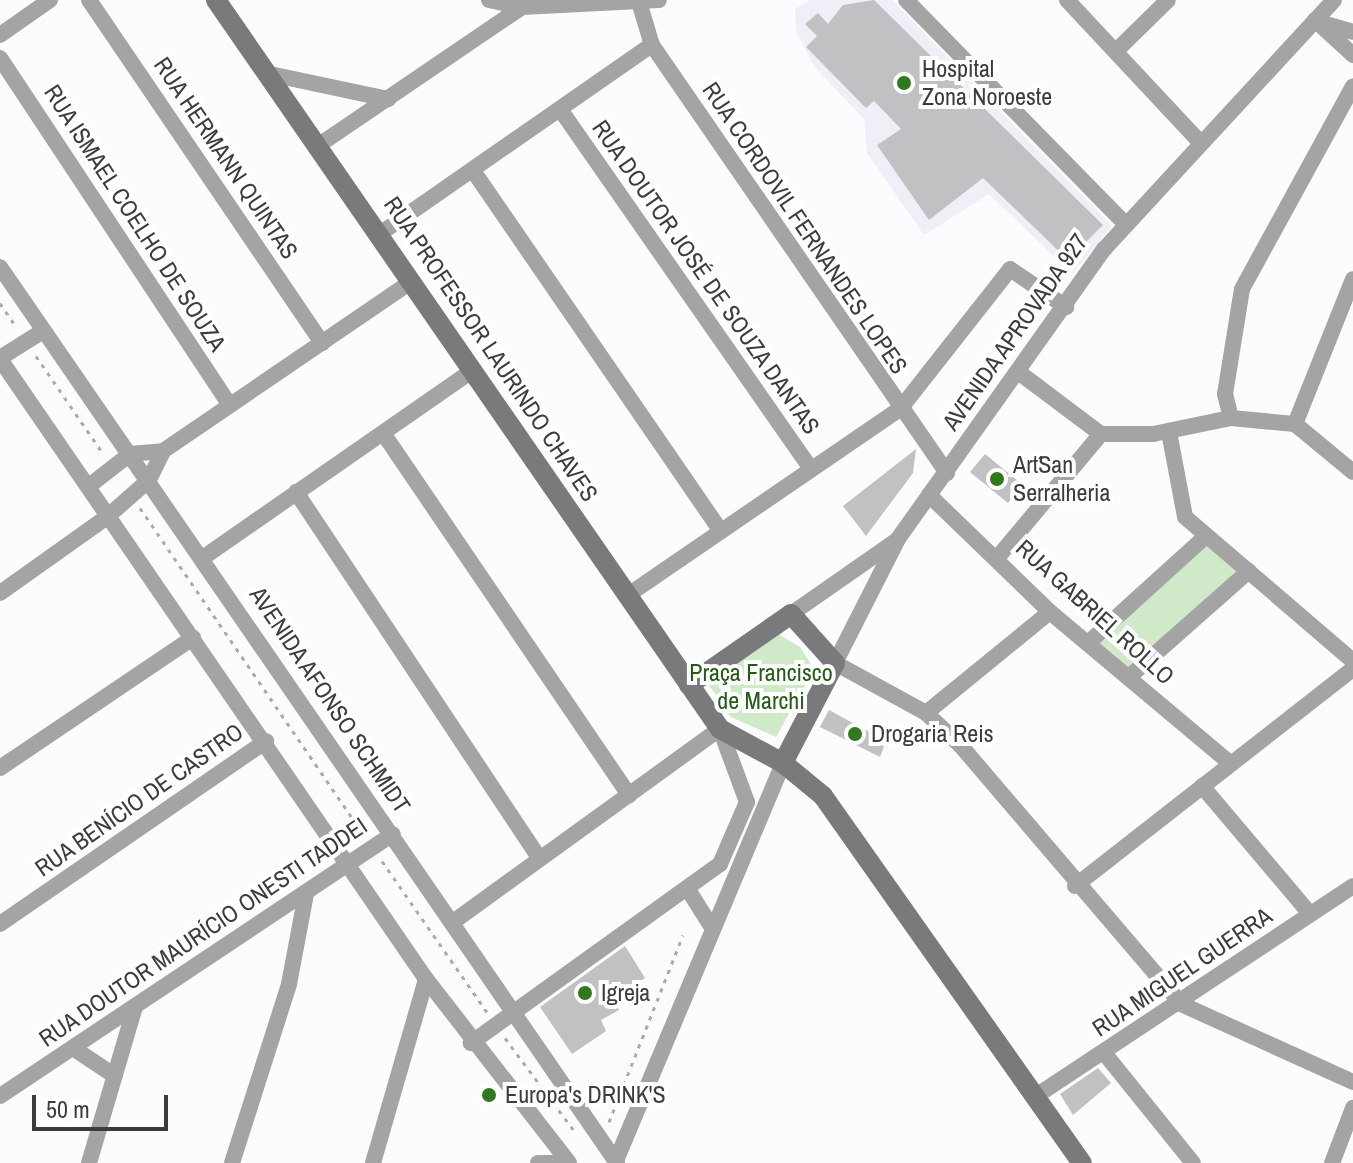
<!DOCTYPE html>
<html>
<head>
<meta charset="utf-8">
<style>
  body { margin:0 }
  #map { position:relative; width:1353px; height:1163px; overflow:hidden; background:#fcfbfe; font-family:"Archivo Narrow",sans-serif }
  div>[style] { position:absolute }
  .built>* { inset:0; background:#f2eef8 }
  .green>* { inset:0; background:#cfe9c9 }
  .building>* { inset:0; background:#c1c0c3 }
  .path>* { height:3px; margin-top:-1.5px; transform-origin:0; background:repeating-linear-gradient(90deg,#aaa9ac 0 4px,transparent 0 10px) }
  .street>* { height:16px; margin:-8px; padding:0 8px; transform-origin:8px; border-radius:8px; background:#a4a4a5 }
  .secondary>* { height:20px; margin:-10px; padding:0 10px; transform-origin:10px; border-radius:10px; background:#7a7a7c }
  .dots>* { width:22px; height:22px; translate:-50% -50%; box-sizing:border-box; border:4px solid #fff; border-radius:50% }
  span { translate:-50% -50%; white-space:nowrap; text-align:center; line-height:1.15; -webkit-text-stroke:8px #fff; paint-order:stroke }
  .poi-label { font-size:24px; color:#3d3c3d }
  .left { translate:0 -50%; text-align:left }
  .street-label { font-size:24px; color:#3d3c3d }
  .park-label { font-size:24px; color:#255a17 }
  .scale { position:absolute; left:32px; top:1095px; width:136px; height:36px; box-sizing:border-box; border:4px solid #3d3c3d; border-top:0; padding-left:10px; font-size:24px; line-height:28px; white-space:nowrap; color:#3d3c3d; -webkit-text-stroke:6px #fff; paint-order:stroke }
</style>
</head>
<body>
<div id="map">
  <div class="built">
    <div style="clip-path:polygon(810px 0,892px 0,1112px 226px,1072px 274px,989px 194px,924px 235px,867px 153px,864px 119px,813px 65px,796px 31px,795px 9px)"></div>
  </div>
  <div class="green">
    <div style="clip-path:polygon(1205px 542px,1249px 571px,1124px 674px,1092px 643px)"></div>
    <div style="clip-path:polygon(775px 632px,800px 647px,814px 669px,776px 737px,731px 717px,705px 679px)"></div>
  </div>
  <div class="building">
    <div style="clip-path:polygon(874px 0,1103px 225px,1068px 260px,983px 178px,929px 220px,877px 145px,901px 129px,874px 101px,866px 108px,806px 47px,817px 36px,805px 24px,818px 13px,828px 24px,843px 5px)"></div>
    <div style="clip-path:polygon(916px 449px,913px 473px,866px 536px,843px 506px)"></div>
    <div style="clip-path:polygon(985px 454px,1023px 485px,1008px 503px,970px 472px)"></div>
    <div style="clip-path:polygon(829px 710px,886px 741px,880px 757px,820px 727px)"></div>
    <div style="clip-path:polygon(625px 946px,645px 978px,613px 1001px,619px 1010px,601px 1020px,606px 1031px,572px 1054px,540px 1007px)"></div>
    <div style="clip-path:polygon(1098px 1068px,1111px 1083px,1073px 1115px,1060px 1094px)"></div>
  </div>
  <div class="path">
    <div style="left:0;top:303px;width:29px;rotate:56deg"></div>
    <div style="left:36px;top:356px;width:120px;rotate:55.5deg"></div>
    <div style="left:140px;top:508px;width:396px;rotate:55.6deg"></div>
    <div style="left:382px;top:861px;width:184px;rotate:55.2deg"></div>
    <div style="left:505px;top:1038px;width:117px;rotate:53.3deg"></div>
    <div style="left:609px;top:1122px;width:201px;rotate:-68.4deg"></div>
  </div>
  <div class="street">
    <div style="left:89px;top:0;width:415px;rotate:55.8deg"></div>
    <div style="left:489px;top:0;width:34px;rotate:12deg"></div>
    <div style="left:906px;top:0;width:312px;rotate:45.6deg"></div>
    <div style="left:1067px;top:0;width:192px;rotate:46.9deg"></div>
    <div style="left:1334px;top:0;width:339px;rotate:132.7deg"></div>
    <div style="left:1104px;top:249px;width:356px;rotate:125.4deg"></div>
    <div style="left:898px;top:539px;width:139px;rotate:116.9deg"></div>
    <div style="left:835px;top:663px;width:104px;rotate:28.8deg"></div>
    <div style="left:926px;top:713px;width:48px;rotate:43.3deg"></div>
    <div style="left:961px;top:746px;width:339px;rotate:49.5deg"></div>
    <div style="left:1181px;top:1004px;width:189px;rotate:24.4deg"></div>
    <div style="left:639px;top:2px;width:45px;rotate:73.2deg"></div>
    <div style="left:652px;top:45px;width:520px;rotate:55.42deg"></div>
    <div style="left:1315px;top:20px;width:52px;rotate:42.6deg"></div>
    <div style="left:1322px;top:23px;width:32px;rotate:16deg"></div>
    <div style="left:0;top:35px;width:61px;rotate:-35deg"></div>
    <div style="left:1117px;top:50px;width:71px;rotate:-44.4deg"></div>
    <div style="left:0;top:58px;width:416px;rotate:56.5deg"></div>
    <div style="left:270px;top:74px;width:121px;rotate:12deg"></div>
    <div style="left:562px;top:112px;width:435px;rotate:55.1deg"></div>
    <div style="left:319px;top:145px;width:245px;rotate:-34.2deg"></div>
    <div style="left:522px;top:7px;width:137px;rotate:-2.9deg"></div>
    <div style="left:474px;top:172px;width:436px;rotate:55.5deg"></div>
    <div style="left:381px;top:233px;width:330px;rotate:-34.8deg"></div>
    <div style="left:0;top:267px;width:1088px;rotate:55.45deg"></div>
    <div style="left:0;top:358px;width:51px;rotate:-32.1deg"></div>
    <div style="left:0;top:359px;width:752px;rotate:55.51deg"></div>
    <div style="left:426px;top:979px;width:233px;rotate:52.1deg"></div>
    <div style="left:1021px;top:374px;width:100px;rotate:36.9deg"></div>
    <div style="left:1101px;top:434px;width:52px"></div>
    <div style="left:1153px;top:434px;width:80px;rotate:-11.6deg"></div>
    <div style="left:1231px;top:418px;width:64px;rotate:5.4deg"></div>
    <div style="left:1295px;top:424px;width:75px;rotate:39.6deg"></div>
    <div style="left:1231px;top:418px;width:25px;rotate:-104deg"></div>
    <div style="left:1225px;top:394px;width:106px;rotate:-80.8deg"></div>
    <div style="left:1242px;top:289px;width:231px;rotate:-61.3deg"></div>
    <div style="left:1295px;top:424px;width:156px;rotate:-68.2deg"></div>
    <div style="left:1169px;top:432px;width:86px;rotate:79.3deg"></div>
    <div style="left:1185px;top:517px;width:221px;rotate:40.6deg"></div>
    <div style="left:383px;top:433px;width:438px;rotate:55.8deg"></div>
    <div style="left:89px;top:486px;width:52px;rotate:-38deg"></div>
    <div style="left:130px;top:454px;width:33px;rotate:-5deg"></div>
    <div style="left:163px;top:451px;width:301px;rotate:-34.3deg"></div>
    <div style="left:296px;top:492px;width:439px;rotate:56.4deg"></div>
    <div style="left:929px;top:495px;width:168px;rotate:44deg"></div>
    <div style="left:1050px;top:612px;width:235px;rotate:40deg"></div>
    <div style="left:204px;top:557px;width:328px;rotate:-34.8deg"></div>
    <div style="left:998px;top:557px;width:160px;rotate:-50.1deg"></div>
    <div style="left:0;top:593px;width:131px;rotate:-35.4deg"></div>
    <div style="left:107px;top:517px;width:56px;rotate:-41.4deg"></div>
    <div style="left:149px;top:480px;width:32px;rotate:-64deg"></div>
    <div style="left:628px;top:595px;width:330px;rotate:-34.4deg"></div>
    <div style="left:900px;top:409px;width:178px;rotate:-51.8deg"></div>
    <div style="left:1010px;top:269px;width:68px;rotate:34.2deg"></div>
    <div style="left:791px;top:614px;width:129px;rotate:-34.9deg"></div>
    <div style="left:1088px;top:643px;width:158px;rotate:-42.2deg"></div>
    <div style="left:1129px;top:677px;width:160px;rotate:-41.5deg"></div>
    <div style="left:926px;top:713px;width:160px;rotate:-39.2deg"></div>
    <div style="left:0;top:768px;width:233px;rotate:-34deg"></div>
    <div style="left:1202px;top:786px;width:167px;rotate:49.8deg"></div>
    <div style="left:1075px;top:886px;width:353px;rotate:-38deg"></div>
    <div style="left:687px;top:888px;width:45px;rotate:57.7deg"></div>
    <div style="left:453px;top:922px;width:329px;rotate:-35.9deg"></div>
    <div style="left:720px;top:729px;width:78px;rotate:69.7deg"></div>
    <div style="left:747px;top:802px;width:68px;rotate:113.5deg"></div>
    <div style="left:720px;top:864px;width:307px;rotate:144.3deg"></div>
    <div style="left:0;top:924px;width:323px;rotate:-34.5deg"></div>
    <div style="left:73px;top:1048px;width:50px;rotate:33.7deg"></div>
    <div style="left:1105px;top:1054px;width:140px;rotate:51.1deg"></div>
    <div style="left:0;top:1096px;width:472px;rotate:-33.7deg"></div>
    <div style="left:1036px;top:1096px;width:380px;rotate:-33.5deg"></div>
    <div style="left:89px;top:1163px;width:163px;rotate:-73.6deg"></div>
    <div style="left:232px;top:1163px;width:188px;rotate:-72.3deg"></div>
    <div style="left:289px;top:984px;width:92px;rotate:-79.3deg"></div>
    <div style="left:373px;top:1163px;width:191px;rotate:-73.9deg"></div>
    <div style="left:538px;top:1163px;width:19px"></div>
    <div style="left:615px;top:1163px;width:434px;rotate:-67.2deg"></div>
    <div style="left:1332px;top:1163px;width:59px;rotate:-69.1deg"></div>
  </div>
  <div class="secondary">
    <div style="left:216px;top:0;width:886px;rotate:55.34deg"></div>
    <div style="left:720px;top:729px;width:72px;rotate:28.4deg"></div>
    <div style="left:783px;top:763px;width:52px;rotate:39.5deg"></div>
    <div style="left:823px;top:796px;width:449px;rotate:54.8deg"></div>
    <div style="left:689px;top:685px;width:124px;rotate:-34.8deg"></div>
    <div style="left:791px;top:614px;width:66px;rotate:48.1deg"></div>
    <div style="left:835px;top:663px;width:113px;rotate:117.5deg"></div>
  </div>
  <div class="dots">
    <div style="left:904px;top:83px;background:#31791e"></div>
    <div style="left:997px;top:479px;background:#31791e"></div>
    <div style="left:855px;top:734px;background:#31791e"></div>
    <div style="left:585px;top:993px;background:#31791e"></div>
    <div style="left:489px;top:1095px;background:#31791e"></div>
  </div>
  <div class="poi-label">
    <span class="left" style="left:922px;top:83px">Hospital<br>Zona Noroeste</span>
    <span class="left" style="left:1013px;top:479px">Art´San<br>Serralheria</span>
    <span class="left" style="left:871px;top:734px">Drogaria Reis</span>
    <span class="left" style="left:601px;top:993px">Igreja</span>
    <span class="left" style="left:505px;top:1095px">Europa's DRINK'S</span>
  </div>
  <div class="street-label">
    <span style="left:226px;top:158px;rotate:56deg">RUA HERMANN QUINTAS</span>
    <span style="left:135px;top:218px;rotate:57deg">RUA ISMAEL COELHO DE SOUZA</span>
    <span style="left:805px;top:228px;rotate:56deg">RUA CORDOVIL FERNANDES LOPES</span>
    <span style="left:706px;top:277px;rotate:55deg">RUA DOUTOR JOSÉ DE SOUZA DANTAS</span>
    <span style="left:1015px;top:332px;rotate:-55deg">AVENIDA APROVADA 927</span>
    <span style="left:491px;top:349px;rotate:56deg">RUA PROFESSOR LAURINDO CHAVES</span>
    <span style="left:1095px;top:612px;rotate:42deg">RUA GABRIEL ROLLO</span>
    <span style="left:330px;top:700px;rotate:56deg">AVENIDA AFONSO SCHMIDT</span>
    <span style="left:139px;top:800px;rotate:-35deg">RUA BENÍCIO DE CASTRO</span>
    <span style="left:203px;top:932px;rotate:-34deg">RUA DOUTOR MAURÍCIO ONESTI TADDEI</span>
    <span style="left:1182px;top:972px;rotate:-34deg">RUA MIGUEL GUERRA</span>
  </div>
  <div class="park-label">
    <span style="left:761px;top:687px">Praça Francisco<br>de Marchi</span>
  </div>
  <div class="scale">50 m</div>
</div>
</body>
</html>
